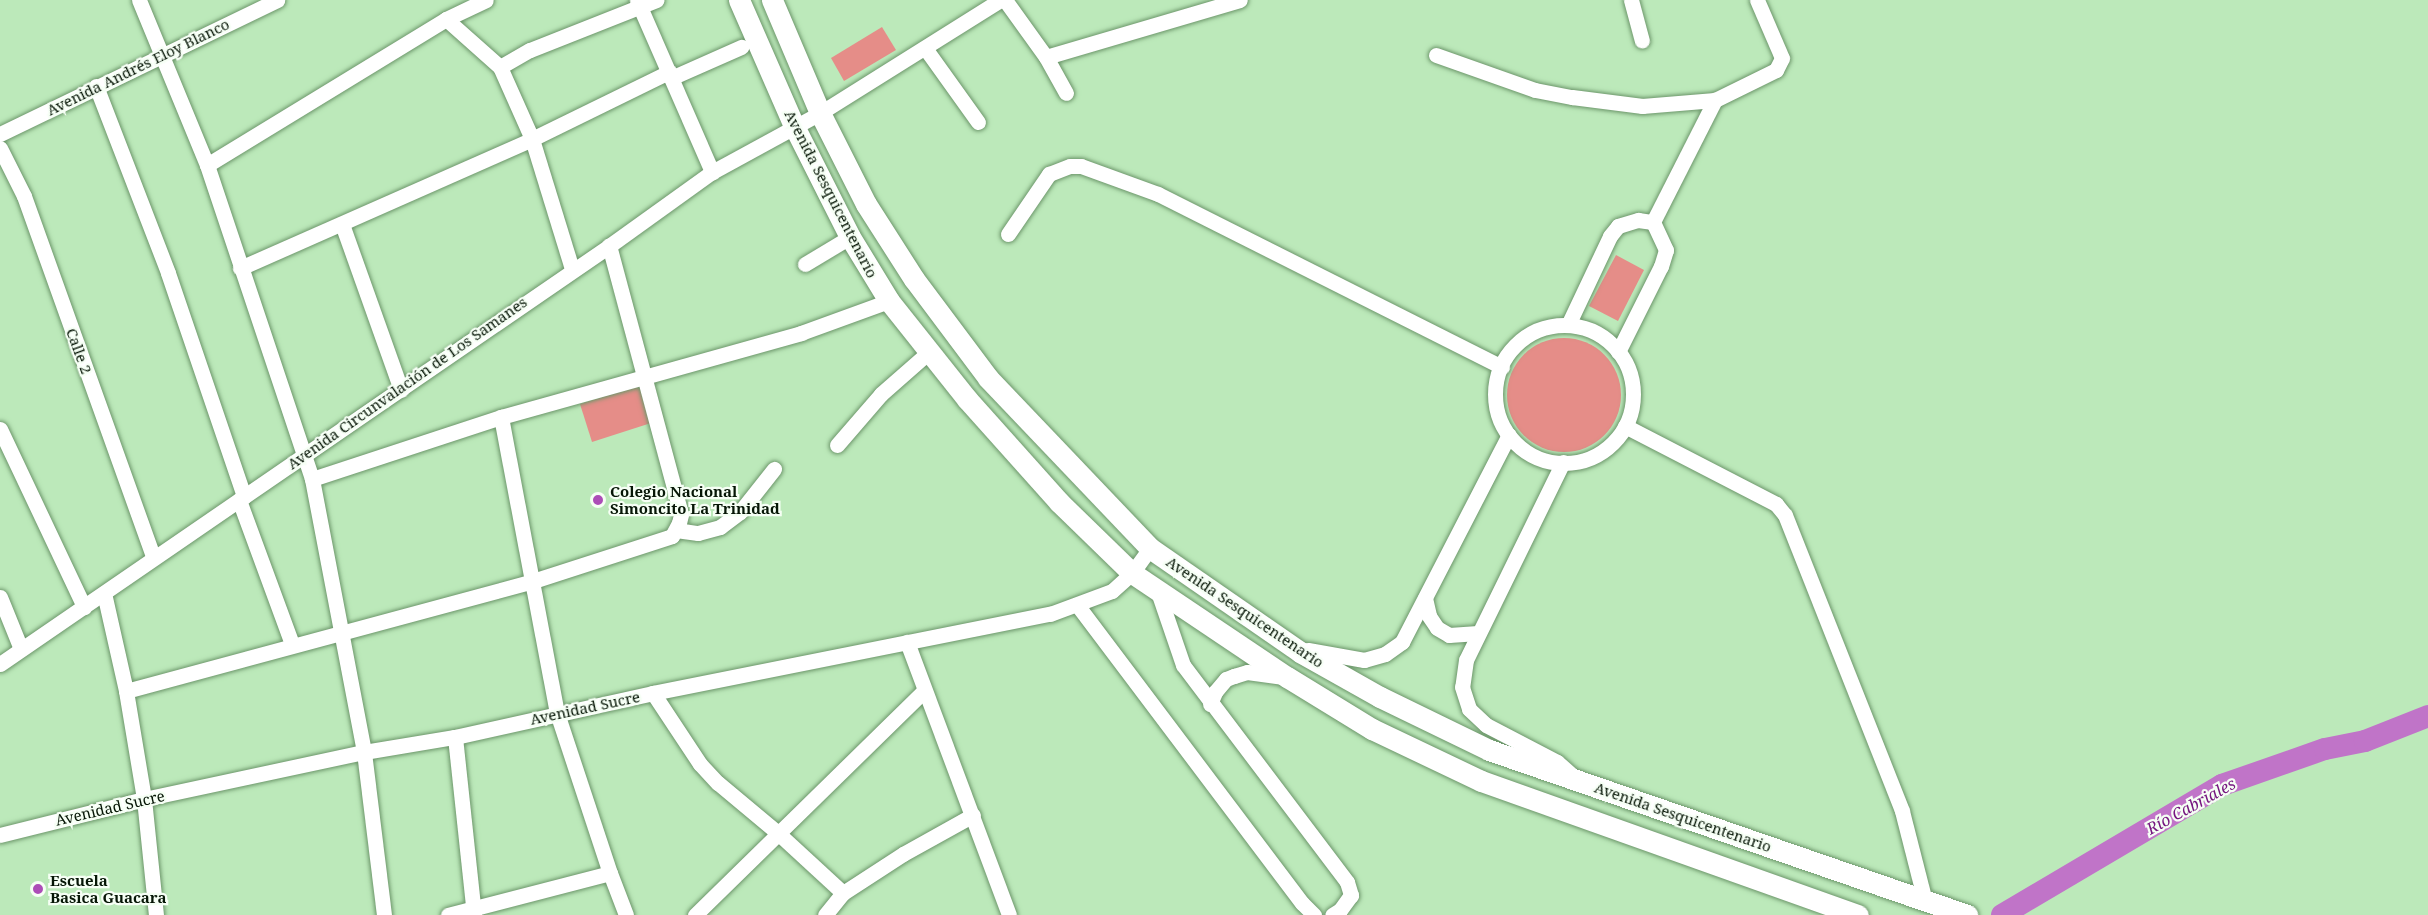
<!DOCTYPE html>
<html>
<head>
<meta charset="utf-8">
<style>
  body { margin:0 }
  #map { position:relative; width:2428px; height:915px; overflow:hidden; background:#bce9ba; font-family:"Noto Serif",serif }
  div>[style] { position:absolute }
  .green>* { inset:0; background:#e58d88 }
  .round { border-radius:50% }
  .river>* { height:22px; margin:-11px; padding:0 11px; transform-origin:11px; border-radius:11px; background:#c074c8 }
  .roads { filter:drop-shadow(0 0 2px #6c966a) drop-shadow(0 0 2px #6c966a) }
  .street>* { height:15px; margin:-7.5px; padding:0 7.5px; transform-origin:7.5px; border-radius:7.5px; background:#fff }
  .street>.ring { margin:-7.5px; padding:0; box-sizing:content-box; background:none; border:15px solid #fff; border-radius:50% }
  .secondary>* { height:21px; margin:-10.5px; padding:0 10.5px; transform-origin:10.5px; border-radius:10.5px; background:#fff }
  .dots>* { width:16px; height:16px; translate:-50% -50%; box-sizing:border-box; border:3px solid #f6fff5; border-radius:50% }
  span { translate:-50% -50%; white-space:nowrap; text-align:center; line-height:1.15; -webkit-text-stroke:4.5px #f6fff5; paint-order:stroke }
  .street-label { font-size:15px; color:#061606 }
  .poi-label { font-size:15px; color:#061606; font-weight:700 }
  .left { translate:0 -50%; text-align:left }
  .water-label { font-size:16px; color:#761780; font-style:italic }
</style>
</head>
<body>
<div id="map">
  <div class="green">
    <div style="clip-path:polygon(882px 27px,896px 50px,844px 81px,831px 58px)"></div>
    <div style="clip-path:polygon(1616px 255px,1644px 270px,1618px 321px,1589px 306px)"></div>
    <div class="round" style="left:1507px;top:338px;width:114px;height:114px"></div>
    <div style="clip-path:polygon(640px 385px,651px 423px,592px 442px,580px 404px)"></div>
  </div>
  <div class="river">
    <div style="left:2002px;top:915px;width:256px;rotate:-30.6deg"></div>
    <div style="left:2222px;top:785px;width:109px;rotate:-19.3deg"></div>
    <div style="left:2325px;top:749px;width:41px;rotate:-11.3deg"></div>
    <div style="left:2365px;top:741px;width:68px;rotate:-21.6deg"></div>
  </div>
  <div class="roads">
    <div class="street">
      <div style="left:139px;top:0;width:178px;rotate:67.6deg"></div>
      <div style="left:207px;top:165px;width:331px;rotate:71.5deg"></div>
      <div style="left:312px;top:479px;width:278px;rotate:79.2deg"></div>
      <div style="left:364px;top:752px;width:164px;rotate:83deg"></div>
      <div style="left:637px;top:0;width:188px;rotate:66.4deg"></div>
      <div style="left:1005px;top:0;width:70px;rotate:54.3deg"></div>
      <div style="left:1046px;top:57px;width:202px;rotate:-16.4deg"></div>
      <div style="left:1631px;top:0;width:42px;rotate:75deg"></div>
      <div style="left:446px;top:19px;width:72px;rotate:41.6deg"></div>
      <div style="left:500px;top:67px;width:79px;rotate:66deg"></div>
      <div style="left:532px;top:139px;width:136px;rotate:72.9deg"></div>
      <div style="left:925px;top:48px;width:91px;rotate:54.4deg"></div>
      <div style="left:1436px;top:55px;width:105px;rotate:19.5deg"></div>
      <div style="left:1535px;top:90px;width:38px;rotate:11deg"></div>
      <div style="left:1572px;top:97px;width:71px;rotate:7.3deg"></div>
      <div style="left:1642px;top:106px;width:73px;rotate:-4.7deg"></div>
      <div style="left:1715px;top:100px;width:68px;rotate:-26.2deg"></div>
      <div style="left:1776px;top:70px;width:13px;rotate:-63deg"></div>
      <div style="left:1782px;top:58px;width:63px;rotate:-113.3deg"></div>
      <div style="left:1046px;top:57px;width:41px;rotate:60.9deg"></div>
      <div style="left:500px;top:67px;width:34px;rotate:-30deg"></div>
      <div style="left:530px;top:50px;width:136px;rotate:-21.6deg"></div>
      <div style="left:671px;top:78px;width:77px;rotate:-23.9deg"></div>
      <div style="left:96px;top:86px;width:200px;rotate:68.9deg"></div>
      <div style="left:168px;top:273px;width:236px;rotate:71.2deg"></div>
      <div style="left:0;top:134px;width:308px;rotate:-25.8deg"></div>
      <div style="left:0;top:148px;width:54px;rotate:63.4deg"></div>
      <div style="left:24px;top:196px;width:383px;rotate:70.3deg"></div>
      <div style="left:207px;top:165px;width:280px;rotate:-31.4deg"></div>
      <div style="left:446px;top:19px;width:44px;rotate:-25.4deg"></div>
      <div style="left:1653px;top:222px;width:137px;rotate:-63.1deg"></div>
      <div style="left:342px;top:224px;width:176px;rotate:70.4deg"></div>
      <div style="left:1008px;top:234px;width:73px;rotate:-55.7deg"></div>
      <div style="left:1049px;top:174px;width:22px;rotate:-21deg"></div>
      <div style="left:1070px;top:166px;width:11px"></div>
      <div style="left:1081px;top:166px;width:82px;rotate:20deg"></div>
      <div style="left:1158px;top:194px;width:385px;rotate:26.7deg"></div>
      <div style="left:805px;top:264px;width:52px;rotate:-31deg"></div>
      <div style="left:240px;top:268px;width:319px;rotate:-23.8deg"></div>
      <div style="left:532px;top:139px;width:153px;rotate:-26.1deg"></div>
      <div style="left:1568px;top:325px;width:98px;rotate:-64.7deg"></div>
      <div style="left:1610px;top:236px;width:13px;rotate:-51deg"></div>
      <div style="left:1618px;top:226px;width:21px;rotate:-17deg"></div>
      <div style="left:1638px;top:220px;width:15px;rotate:8deg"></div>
      <div style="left:1653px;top:222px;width:31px;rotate:65deg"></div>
      <div style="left:1666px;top:250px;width:17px;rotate:107deg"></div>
      <div style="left:1661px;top:266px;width:96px;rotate:116.6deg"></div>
      <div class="ring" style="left:1495px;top:325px;width:123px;height:123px"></div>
      <div style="left:501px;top:417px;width:301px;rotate:79.3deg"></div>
      <div style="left:557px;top:713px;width:169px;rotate:71.7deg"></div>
      <div style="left:610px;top:873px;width:45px;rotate:69.1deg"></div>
      <div style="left:1625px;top:426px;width:170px;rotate:27.3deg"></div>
      <div style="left:1776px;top:504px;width:14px;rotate:51deg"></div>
      <div style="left:1785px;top:515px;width:318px;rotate:68.4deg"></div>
      <div style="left:1902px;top:811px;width:93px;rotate:75.7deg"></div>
      <div style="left:0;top:429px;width:197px;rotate:64.7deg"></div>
      <div style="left:837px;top:445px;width:67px;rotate:-49.2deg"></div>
      <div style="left:881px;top:394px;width:65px;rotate:-41.3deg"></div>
      <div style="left:1563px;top:462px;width:220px;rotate:116.1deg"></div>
      <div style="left:1466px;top:660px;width:27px;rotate:98deg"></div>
      <div style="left:1462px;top:687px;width:23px;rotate:72deg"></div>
      <div style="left:1469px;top:709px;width:23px;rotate:43deg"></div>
      <div style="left:1486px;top:725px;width:80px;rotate:27.5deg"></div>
      <div style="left:1557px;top:762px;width:18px;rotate:41deg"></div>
      <div style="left:312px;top:479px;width:199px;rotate:-18.2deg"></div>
      <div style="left:501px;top:417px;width:312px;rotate:-15.6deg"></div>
      <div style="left:801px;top:333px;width:94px;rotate:-20deg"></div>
      <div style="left:239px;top:500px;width:153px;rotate:69.8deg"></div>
      <div style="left:676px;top:530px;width:22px;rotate:8deg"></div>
      <div style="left:698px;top:533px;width:23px;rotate:-15deg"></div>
      <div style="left:720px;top:527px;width:25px;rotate:-37deg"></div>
      <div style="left:740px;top:512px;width:55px;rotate:-51.7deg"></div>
      <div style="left:1158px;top:592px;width:77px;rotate:71.1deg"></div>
      <div style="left:1183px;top:665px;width:272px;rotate:52.9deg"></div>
      <div style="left:1347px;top:882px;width:14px;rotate:73deg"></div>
      <div style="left:1351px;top:895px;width:19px;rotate:126deg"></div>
      <div style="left:1340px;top:910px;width:9px;rotate:148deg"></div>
      <div style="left:104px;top:593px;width:100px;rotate:77.3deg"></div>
      <div style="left:126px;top:691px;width:109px;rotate:80.5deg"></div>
      <div style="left:144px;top:799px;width:117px;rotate:84.1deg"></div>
      <div style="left:0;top:597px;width:56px;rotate:68deg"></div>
      <div style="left:1425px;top:598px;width:18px;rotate:77deg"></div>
      <div style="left:1429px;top:616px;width:14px;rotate:56deg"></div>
      <div style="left:1437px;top:628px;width:14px;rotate:30deg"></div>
      <div style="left:1449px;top:635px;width:29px;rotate:-4deg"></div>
      <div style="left:1078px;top:606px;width:372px;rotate:53deg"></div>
      <div style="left:1302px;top:903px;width:17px;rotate:45deg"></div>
      <div style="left:907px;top:642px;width:291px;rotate:69.5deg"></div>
      <div style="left:1308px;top:650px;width:57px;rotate:10.1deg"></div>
      <div style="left:1364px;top:660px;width:22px;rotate:-16deg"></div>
      <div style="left:1385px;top:654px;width:21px;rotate:-35deg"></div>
      <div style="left:1402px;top:642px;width:233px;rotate:-62.7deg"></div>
      <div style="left:0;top:664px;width:739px;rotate:-34.46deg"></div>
      <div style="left:609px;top:246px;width:127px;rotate:-35.7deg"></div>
      <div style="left:712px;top:172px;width:123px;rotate:-28.6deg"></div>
      <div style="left:820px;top:113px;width:213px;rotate:-32.1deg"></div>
      <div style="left:126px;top:691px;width:422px;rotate:-15.1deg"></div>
      <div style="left:533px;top:581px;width:146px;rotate:-17.9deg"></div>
      <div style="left:672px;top:536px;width:15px;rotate:-62deg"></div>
      <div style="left:679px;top:523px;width:9px;rotate:-77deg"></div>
      <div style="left:681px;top:514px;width:278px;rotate:-105deg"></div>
      <div style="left:653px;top:693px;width:85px;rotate:56.5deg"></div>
      <div style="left:700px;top:764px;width:26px;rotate:47deg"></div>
      <div style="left:718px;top:783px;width:80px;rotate:39.9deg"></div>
      <div style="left:779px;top:834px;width:87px;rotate:42.7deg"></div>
      <div style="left:1210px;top:704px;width:13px;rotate:-67deg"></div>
      <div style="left:1215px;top:692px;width:17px;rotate:-50deg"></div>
      <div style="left:1226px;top:679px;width:9px;rotate:-21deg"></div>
      <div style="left:1234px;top:676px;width:14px;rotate:-17deg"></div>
      <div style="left:1247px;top:672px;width:37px;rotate:8deg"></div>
      <div style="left:455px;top:737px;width:179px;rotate:83.9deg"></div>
      <div style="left:0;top:835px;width:148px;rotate:-14deg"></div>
      <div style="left:144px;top:799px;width:225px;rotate:-12.1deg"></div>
      <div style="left:364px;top:752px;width:92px;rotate:-9.4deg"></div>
      <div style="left:455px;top:737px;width:203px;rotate:-12.5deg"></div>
      <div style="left:653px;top:693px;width:405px;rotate:-11.3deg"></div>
      <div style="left:1050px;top:614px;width:66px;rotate:-20.4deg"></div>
      <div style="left:1112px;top:591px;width:27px;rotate:-42deg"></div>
      <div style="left:1132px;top:573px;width:31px;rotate:-54deg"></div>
      <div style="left:448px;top:915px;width:167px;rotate:-14.5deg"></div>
      <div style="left:695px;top:915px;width:320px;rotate:-44.4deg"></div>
      <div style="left:825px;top:915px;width:28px;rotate:-51deg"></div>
      <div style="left:843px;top:893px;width:72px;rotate:-33deg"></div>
      <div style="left:903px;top:854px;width:80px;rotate:-29.1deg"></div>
    </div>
    <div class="secondary">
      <div style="left:739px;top:0;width:137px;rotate:66.4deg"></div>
      <div style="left:794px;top:126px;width:124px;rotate:63.2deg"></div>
      <div style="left:850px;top:237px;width:75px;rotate:58.6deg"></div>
      <div style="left:889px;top:301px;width:125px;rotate:51.5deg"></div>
      <div style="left:967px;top:399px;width:138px;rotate:48.2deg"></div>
      <div style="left:1059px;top:502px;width:102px;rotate:44.2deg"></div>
      <div style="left:1132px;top:573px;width:187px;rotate:33.9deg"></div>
      <div style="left:1287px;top:677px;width:100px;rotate:31.5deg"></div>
      <div style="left:1372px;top:729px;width:121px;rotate:25.5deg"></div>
      <div style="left:1481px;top:781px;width:400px;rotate:19.6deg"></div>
      <div style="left:772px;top:0;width:123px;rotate:67deg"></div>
      <div style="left:820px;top:113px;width:102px;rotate:63.2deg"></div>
      <div style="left:866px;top:204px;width:89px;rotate:57.4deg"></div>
      <div style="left:914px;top:279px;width:124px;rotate:53.2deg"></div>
      <div style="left:988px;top:378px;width:235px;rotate:46.4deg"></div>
      <div style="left:1150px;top:548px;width:183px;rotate:34.7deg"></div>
      <div style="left:1300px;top:652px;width:92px;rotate:29.4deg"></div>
      <div style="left:1380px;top:697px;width:121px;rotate:25.9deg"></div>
      <div style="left:1489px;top:750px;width:506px;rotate:19.04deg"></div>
    </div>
  </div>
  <div class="dots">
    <div style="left:598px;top:500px;background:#ac4eb7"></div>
    <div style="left:38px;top:889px;background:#ac4eb7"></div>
  </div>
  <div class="street-label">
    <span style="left:138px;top:67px;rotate:-26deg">Avenida Andrés Eloy Blanco</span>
    <span style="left:831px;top:194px;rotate:63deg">Avenida Sesquicentenario</span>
    <span style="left:79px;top:351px;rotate:70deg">Calle 2</span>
    <span style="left:407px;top:383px;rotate:-35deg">Avenida Circunvalación de Los Samanes</span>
    <span style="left:1245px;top:612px;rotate:34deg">Avenida Sesquicentenario</span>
    <span style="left:585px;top:708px;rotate:-12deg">Avenidad Sucre</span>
    <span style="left:110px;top:808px;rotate:-13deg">Avenidad Sucre</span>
    <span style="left:1683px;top:817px;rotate:19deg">Avenida Sesquicentenario</span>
  </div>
  <div class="poi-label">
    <span class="left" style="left:610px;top:500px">Colegio Nacional<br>Simoncito La Trinidad</span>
    <span class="left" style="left:50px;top:889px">Escuela<br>Basica Guacara</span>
  </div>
  <div class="water-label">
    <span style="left:2191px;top:806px;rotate:-29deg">Río Cabriales</span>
  </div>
</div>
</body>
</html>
